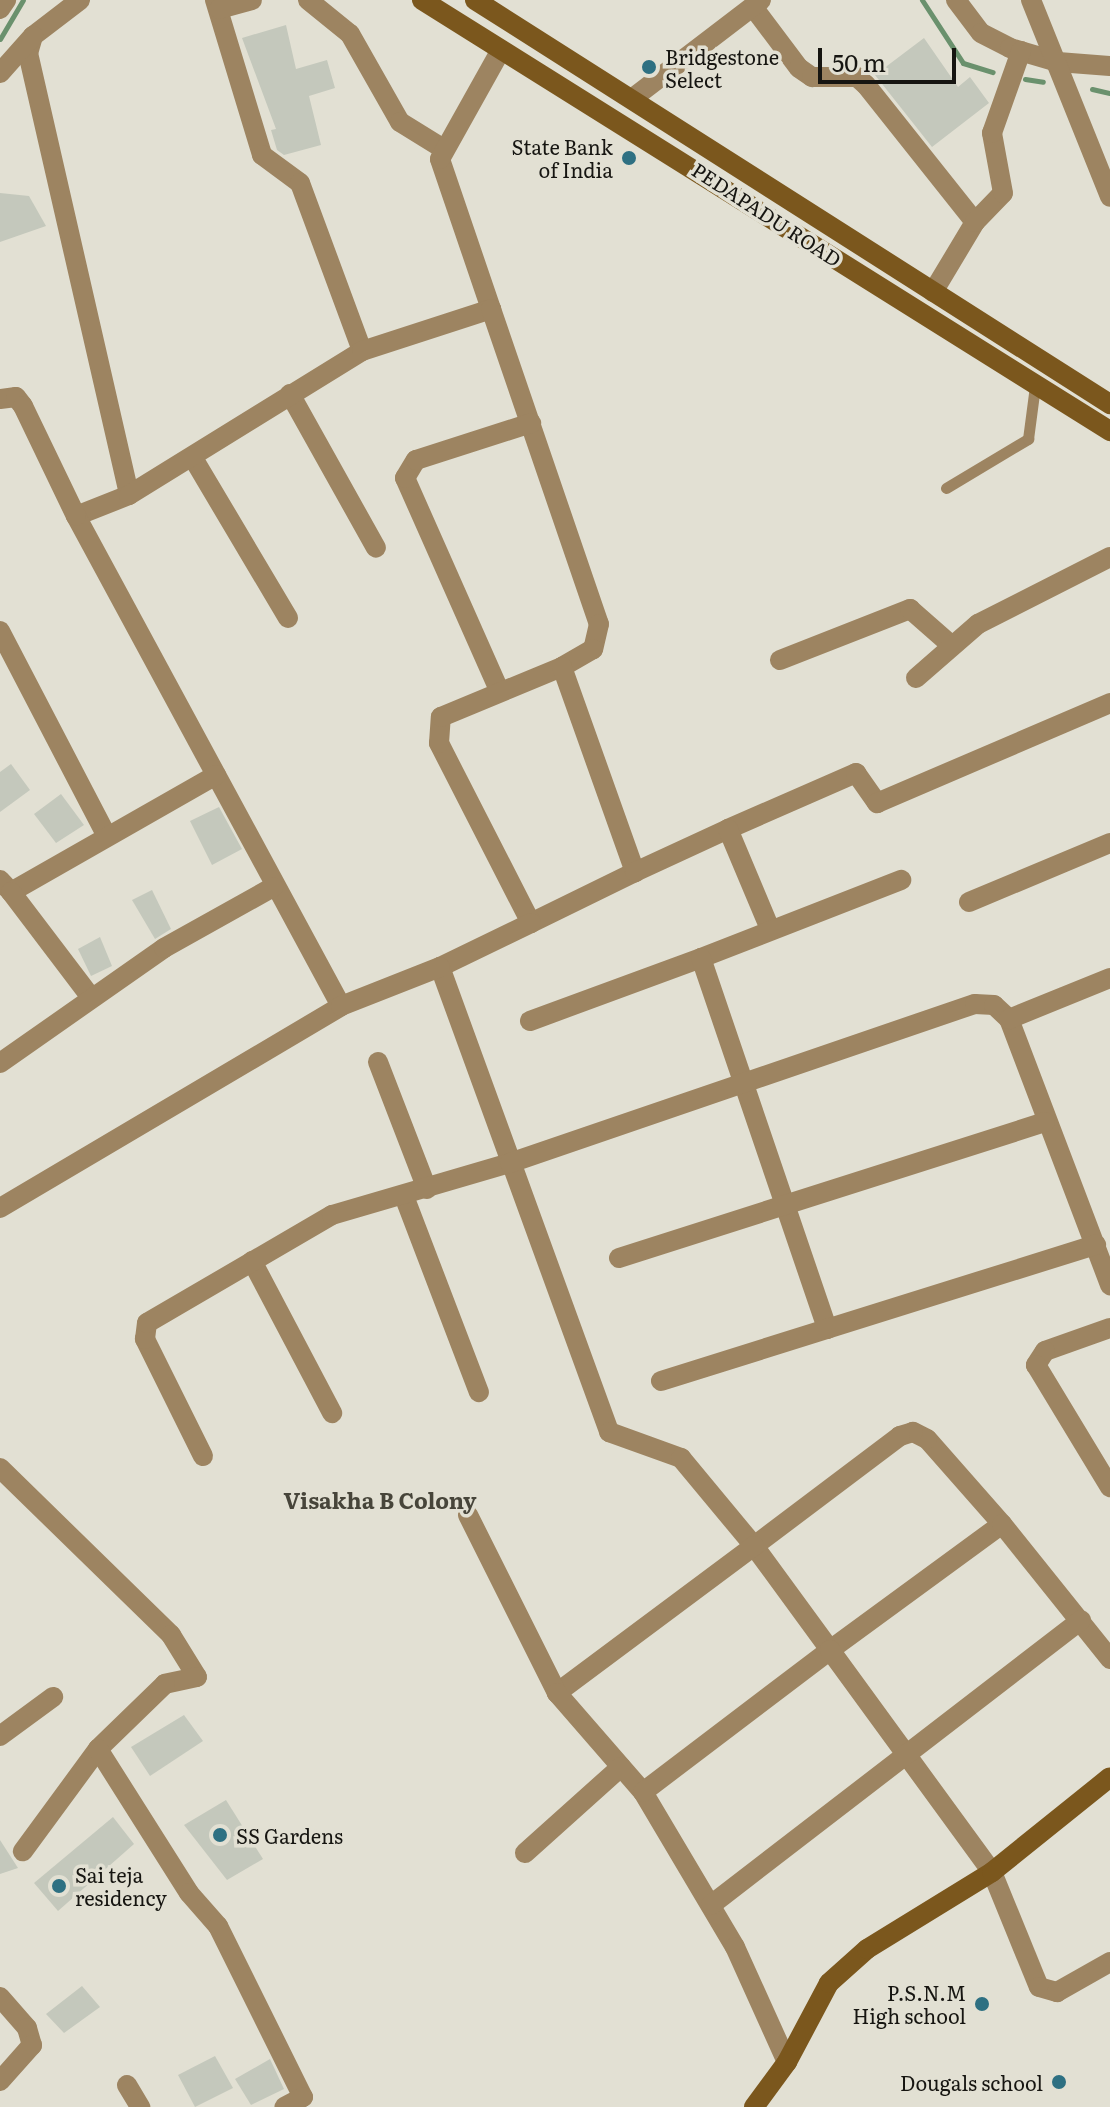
<!DOCTYPE html>
<html>
<head>
<meta charset="utf-8">
<style>
  body { margin:0 }
  #map { position:relative; width:1110px; height:2107px; overflow:hidden; background:#e2e0d3; font-family:Literata,serif }
  div>[style] { position:absolute }
  .stream>* { height:5px; margin:-2.5px; padding:0 2.5px; transform-origin:2.5px; border-radius:2.5px; background:#6a916d }
  .building>* { inset:0; background:#c4c8bc }
  .lane>* { height:11px; margin:-5.5px; padding:0 5.5px; transform-origin:5.5px; border-radius:5.5px; background:#9d8461 }
  .street>* { height:20px; margin:-10px; padding:0 10px; transform-origin:10px; border-radius:10px; background:#9d8461 }
  .secondary>* { height:20px; margin:-10px; padding:0 10px; transform-origin:10px; border-radius:10px; background:#7b571d }
  .dots>* { width:22px; height:22px; translate:-50% -50%; box-sizing:border-box; border:4px solid #e2e0d3; border-radius:50% }
  span { translate:-50% -50%; white-space:nowrap; text-align:center; line-height:1.15; -webkit-text-stroke:7px #e2e0d3; paint-order:stroke }
  .poi-label { font-size:20px; color:#161511 }
  .left { translate:0 -50%; text-align:left }
  .right { translate:-100% -50%; text-align:right }
  .street-label { font-size:20px; color:#161511 }
  .neighbourhood-label { font-size:22px; color:#47453a; font-weight:700 }
  .scale { position:absolute; left:818px; top:48px; width:138px; height:36px; box-sizing:border-box; border:4px solid #161511; border-top:0; padding-left:10px; font-size:24px; line-height:28px; white-space:nowrap; color:#161511; -webkit-text-stroke:6px #e2e0d3; paint-order:stroke }
</style>
</head>
<body>
<div id="map">
  <div class="stream">
    <div style="left:922px;top:0;width:75px;rotate:56.9deg"></div>
    <div style="left:963px;top:63px;width:31px;rotate:17deg"></div>
    <div style="left:0;top:39px;width:45px;rotate:-59.5deg"></div>
    <div style="left:1025px;top:79px;width:18px;rotate:9deg"></div>
    <div style="left:1092px;top:89px;width:18px;rotate:13deg"></div>
  </div>
  <div class="building">
    <div style="clip-path:polygon(286px 25px,296px 69px,327px 60px,335px 88px,309px 96px,321px 145px,284px 155px,277px 150px,271px 130px,276px 129px,242px 38px)"></div>
    <div style="clip-path:polygon(924px 38px,958px 87px,970px 77px,989px 103px,932px 147px,875px 75px)"></div>
    <div style="clip-path:polygon(0 193px,29px 196px,46px 226px,0 242px)"></div>
    <div style="clip-path:polygon(11px 764px,30px 790px,0 812px,0 772px)"></div>
    <div style="clip-path:polygon(61px 794px,84px 825px,56px 843px,34px 814px)"></div>
    <div style="clip-path:polygon(219px 807px,242px 849px,212px 865px,190px 821px)"></div>
    <div style="clip-path:polygon(152px 890px,171px 929px,155px 939px,132px 900px)"></div>
    <div style="clip-path:polygon(100px 937px,112px 966px,91px 976px,78px 949px)"></div>
    <div style="clip-path:polygon(184px 1715px,203px 1741px,150px 1776px,131px 1747px)"></div>
    <div style="clip-path:polygon(226px 1800px,263px 1859px,227px 1880px,184px 1825px)"></div>
    <div style="clip-path:polygon(113px 1817px,134px 1844px,58px 1911px,34px 1883px)"></div>
    <div style="clip-path:polygon(0 1840px,18px 1868px,0 1874px)"></div>
    <div style="clip-path:polygon(82px 1986px,100px 2007px,64px 2033px,46px 2014px)"></div>
    <div style="clip-path:polygon(215px 2056px,233px 2088px,195px 2107px,178px 2075px)"></div>
    <div style="clip-path:polygon(270px 2059px,284px 2089px,251px 2105px,235px 2079px)"></div>
  </div>
  <div class="lane">
    <div style="left:946px;top:488px;width:96px;rotate:-30.9deg"></div>
    <div style="left:1028px;top:439px;width:53px;rotate:-82.5deg"></div>
  </div>
  <div class="street">
    <div style="left:80px;top:0;width:59px;rotate:142.5deg"></div>
    <div style="left:33px;top:36px;width:18px;rotate:106deg"></div>
    <div style="left:28px;top:53px;width:453px;rotate:77.1deg"></div>
    <div style="left:129px;top:495px;width:57px;rotate:158.4deg"></div>
    <div style="left:76px;top:516px;width:557px;rotate:61.59deg"></div>
    <div style="left:215px;top:0;width:162px;rotate:73.1deg"></div>
    <div style="left:262px;top:155px;width:47px;rotate:36.4deg"></div>
    <div style="left:300px;top:183px;width:179px;rotate:69.7deg"></div>
    <div style="left:308px;top:0;width:54px;rotate:39deg"></div>
    <div style="left:350px;top:34px;width:101px;rotate:60.4deg"></div>
    <div style="left:400px;top:122px;width:49px;rotate:31.8deg"></div>
    <div style="left:956px;top:0;width:41px;rotate:52.9deg"></div>
    <div style="left:981px;top:33px;width:33px;rotate:27deg"></div>
    <div style="left:1010px;top:48px;width:50px;rotate:16.3deg"></div>
    <div style="left:1058px;top:62px;width:52px;rotate:4.4deg"></div>
    <div style="left:1031px;top:0;width:212px;rotate:68.1deg"></div>
    <div style="left:753px;top:7px;width:76px;rotate:53deg"></div>
    <div style="left:799px;top:68px;width:16px;rotate:35deg"></div>
    <div style="left:812px;top:77px;width:45px"></div>
    <div style="left:857px;top:77px;width:12px;rotate:42deg"></div>
    <div style="left:866px;top:85px;width:175px;rotate:51.5deg"></div>
    <div style="left:0;top:9px;width:11px;rotate:-56deg"></div>
    <div style="left:219px;top:9px;width:34px;rotate:-15deg"></div>
    <div style="left:0;top:73px;width:50px;rotate:-48.3deg"></div>
    <div style="left:633px;top:98px;width:161px;rotate:-37.4deg"></div>
    <div style="left:933px;top:292px;width:82px;rotate:-59deg"></div>
    <div style="left:975px;top:222px;width:40px;rotate:-46deg"></div>
    <div style="left:1003px;top:193px;width:61px;rotate:-100.4deg"></div>
    <div style="left:992px;top:133px;width:87px;rotate:-70.5deg"></div>
    <div style="left:491px;top:309px;width:158px;rotate:-108.8deg"></div>
    <div style="left:440px;top:159px;width:125px;rotate:-60.8deg"></div>
    <div style="left:290px;top:394px;width:176px;rotate:60.8deg"></div>
    <div style="left:0;top:399px;width:16px;rotate:-7deg"></div>
    <div style="left:16px;top:397px;width:11px;rotate:52deg"></div>
    <div style="left:23px;top:406px;width:122px;rotate:64.3deg"></div>
    <div style="left:193px;top:458px;width:186px;rotate:59.3deg"></div>
    <div style="left:129px;top:495px;width:274px;rotate:-31.7deg"></div>
    <div style="left:362px;top:351px;width:136px;rotate:-18deg"></div>
    <div style="left:491px;top:309px;width:333px;rotate:71.1deg"></div>
    <div style="left:599px;top:624px;width:26px;rotate:103deg"></div>
    <div style="left:593px;top:649px;width:36px;rotate:150deg"></div>
    <div style="left:0;top:631px;width:228px;rotate:62.5deg"></div>
    <div style="left:780px;top:660px;width:140px;rotate:-21.4deg"></div>
    <div style="left:910px;top:609px;width:53px;rotate:41.2deg"></div>
    <div style="left:916px;top:678px;width:82px;rotate:-41.1deg"></div>
    <div style="left:978px;top:624px;width:148px;rotate:-26.9deg"></div>
    <div style="left:499px;top:690px;width:232px;rotate:-113.9deg"></div>
    <div style="left:405px;top:478px;width:21px;rotate:-59deg"></div>
    <div style="left:416px;top:460px;width:121px;rotate:-17.8deg"></div>
    <div style="left:728px;top:829px;width:140px;rotate:-23.6deg"></div>
    <div style="left:856px;top:773px;width:37px;rotate:55deg"></div>
    <div style="left:877px;top:803px;width:254px;rotate:-23.2deg"></div>
    <div style="left:635px;top:872px;width:116px;rotate:153.9deg"></div>
    <div style="left:531px;top:923px;width:202px;rotate:-117.1deg"></div>
    <div style="left:439px;top:743px;width:26px;rotate:-86deg"></div>
    <div style="left:441px;top:717px;width:131px;rotate:-22.5deg"></div>
    <div style="left:562px;top:667px;width:218px;rotate:70.4deg"></div>
    <div style="left:635px;top:872px;width:102px;rotate:-24.8deg"></div>
    <div style="left:728px;top:829px;width:108px;rotate:67.2deg"></div>
    <div style="left:0;top:880px;width:16px;rotate:47deg"></div>
    <div style="left:11px;top:892px;width:236px;rotate:-29.7deg"></div>
    <div style="left:11px;top:892px;width:131px;rotate:52.8deg"></div>
    <div style="left:969px;top:902px;width:153px;rotate:-22.7deg"></div>
    <div style="left:531px;top:923px;width:101px;rotate:154.2deg"></div>
    <div style="left:440px;top:967px;width:495px;rotate:70deg"></div>
    <div style="left:609px;top:1432px;width:77px;rotate:19.9deg"></div>
    <div style="left:681px;top:1458px;width:114px;rotate:50.3deg"></div>
    <div style="left:754px;top:1546px;width:129px;rotate:53.8deg"></div>
    <div style="left:830px;top:1650px;width:213px;rotate:-36.2deg"></div>
    <div style="left:1002px;top:1524px;width:113px;rotate:-131.4deg"></div>
    <div style="left:927px;top:1439px;width:16px;rotate:-153deg"></div>
    <div style="left:913px;top:1432px;width:14px;rotate:163deg"></div>
    <div style="left:900px;top:1436px;width:183px;rotate:143deg"></div>
    <div style="left:754px;top:1546px;width:246px;rotate:143.3deg"></div>
    <div style="left:701px;top:958px;width:215px;rotate:-21.3deg"></div>
    <div style="left:1009px;top:1019px;width:285px;rotate:69.2deg"></div>
    <div style="left:530px;top:1021px;width:182px;rotate:-20.2deg"></div>
    <div style="left:701px;top:958px;width:392px;rotate:71.2deg"></div>
    <div style="left:378px;top:1062px;width:136px;rotate:68.9deg"></div>
    <div style="left:0;top:1063px;width:200px;rotate:-35deg"></div>
    <div style="left:164px;top:948px;width:125px;rotate:-29.2deg"></div>
    <div style="left:404px;top:1196px;width:210px;rotate:69.1deg"></div>
    <div style="left:0;top:1208px;width:396px;rotate:-30.6deg"></div>
    <div style="left:341px;top:1006px;width:106px;rotate:-21.5deg"></div>
    <div style="left:619px;top:1258px;width:447px;rotate:-17.7deg"></div>
    <div style="left:252px;top:1261px;width:172px;rotate:62.2deg"></div>
    <div style="left:1110px;top:1328px;width:69px;rotate:160.5deg"></div>
    <div style="left:1045px;top:1351px;width:17px;rotate:123deg"></div>
    <div style="left:1036px;top:1365px;width:143px;rotate:58.8deg"></div>
    <div style="left:661px;top:1381px;width:456px;rotate:-17.4deg"></div>
    <div style="left:203px;top:1456px;width:131px;rotate:-116.4deg"></div>
    <div style="left:145px;top:1339px;width:16px;rotate:-83deg"></div>
    <div style="left:147px;top:1323px;width:214px;rotate:-30.3deg"></div>
    <div style="left:332px;top:1215px;width:185px;rotate:-16.3deg"></div>
    <div style="left:510px;top:1163px;width:491px;rotate:-18.9deg"></div>
    <div style="left:975px;top:1004px;width:19px;rotate:3deg"></div>
    <div style="left:994px;top:1005px;width:21px;rotate:43deg"></div>
    <div style="left:1009px;top:1019px;width:109px;rotate:-22.1deg"></div>
    <div style="left:0;top:1468px;width:239px;rotate:44.3deg"></div>
    <div style="left:171px;top:1635px;width:49px;rotate:58.2deg"></div>
    <div style="left:197px;top:1677px;width:33px;rotate:168deg"></div>
    <div style="left:165px;top:1684px;width:93px;rotate:135.9deg"></div>
    <div style="left:98px;top:1749px;width:127px;rotate:126.3deg"></div>
    <div style="left:468px;top:1515px;width:199px;rotate:63.4deg"></div>
    <div style="left:557px;top:1693px;width:131px;rotate:49deg"></div>
    <div style="left:643px;top:1792px;width:180px;rotate:59.3deg"></div>
    <div style="left:735px;top:1947px;width:126px;rotate:65.7deg"></div>
    <div style="left:1002px;top:1524px;width:173px;rotate:51.3deg"></div>
    <div style="left:0;top:1736px;width:66px;rotate:-36.3deg"></div>
    <div style="left:98px;top:1749px;width:170px;rotate:57.7deg"></div>
    <div style="left:189px;top:1893px;width:44px;rotate:48.7deg"></div>
    <div style="left:218px;top:1926px;width:191px;rotate:63.6deg"></div>
    <div style="left:303px;top:2097px;width:21px;rotate:152deg"></div>
    <div style="left:643px;top:1792px;width:235px;rotate:-37.2deg"></div>
    <div style="left:830px;top:1650px;width:275px;rotate:53.9deg"></div>
    <div style="left:992px;top:1872px;width:124px;rotate:67.8deg"></div>
    <div style="left:1039px;top:1987px;width:19px;rotate:16deg"></div>
    <div style="left:1057px;top:1992px;width:61px;rotate:-29.5deg"></div>
    <div style="left:525px;top:1853px;width:129px;rotate:-41.9deg"></div>
    <div style="left:711px;top:1905px;width:467px;rotate:-37.6deg"></div>
    <div style="left:0;top:1997px;width:41px;rotate:48.9deg"></div>
    <div style="left:27px;top:2028px;width:18px;rotate:74deg"></div>
    <div style="left:32px;top:2045px;width:48px;rotate:131.6deg"></div>
    <div style="left:127px;top:2085px;width:26px;rotate:59deg"></div>
  </div>
  <div class="secondary">
    <div style="left:422px;top:0;width:812px;rotate:32.07deg"></div>
    <div style="left:475px;top:0;width:753px;rotate:32.47deg"></div>
    <div style="left:754px;top:2107px;width:56px;rotate:-53.7deg"></div>
    <div style="left:787px;top:2062px;width:89px;rotate:-62deg"></div>
    <div style="left:829px;top:1983px;width:51px;rotate:-41.8deg"></div>
    <div style="left:867px;top:1949px;width:147px;rotate:-31.6deg"></div>
    <div style="left:992px;top:1872px;width:151px;rotate:-38.8deg"></div>
  </div>
  <div class="dots">
    <div style="left:649px;top:67px;background:#2e7082"></div>
    <div style="left:629px;top:158px;background:#2e7082"></div>
    <div style="left:220px;top:1835px;background:#2e7082"></div>
    <div style="left:59px;top:1886px;background:#2e7082"></div>
    <div style="left:982px;top:2004px;background:#2e7082"></div>
    <div style="left:1059px;top:2082px;background:#2e7082"></div>
  </div>
  <div class="poi-label">
    <span class="left" style="left:665px;top:68px">Bridgestone<br>Select</span>
    <span class="right" style="left:613px;top:158px">State Bank<br>of India</span>
    <span class="left" style="left:236px;top:1835px">SS Gardens</span>
    <span class="left" style="left:75px;top:1886px">Sai teja<br>residency</span>
    <span class="right" style="left:966px;top:2004px">P.S.N.M<br>High school</span>
    <span class="right" style="left:1043px;top:2082px">Dougals school</span>
  </div>
  <div class="street-label">
    <span style="left:767px;top:214px;rotate:33deg">PEDAPADU ROAD</span>
  </div>
  <div class="neighbourhood-label">
    <span style="left:380px;top:1500px">Visakha B Colony</span>
  </div>
  <div class="scale">50 m</div>
</div>
</body>
</html>
